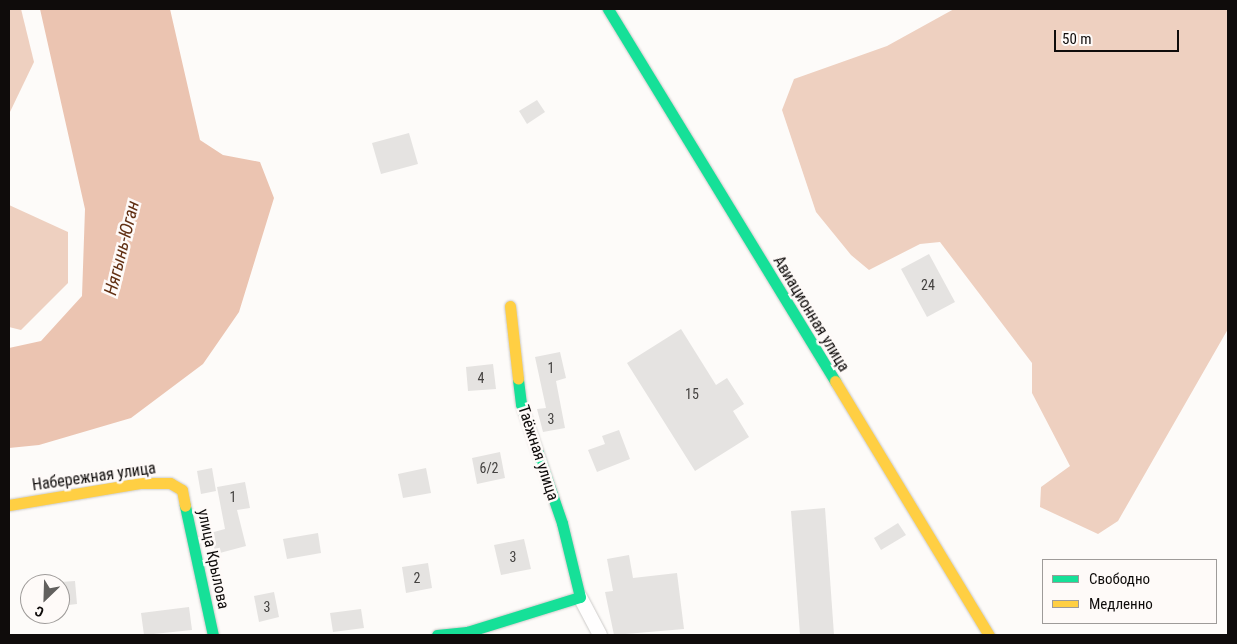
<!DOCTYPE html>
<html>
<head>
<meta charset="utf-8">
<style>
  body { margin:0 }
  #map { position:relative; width:1237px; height:644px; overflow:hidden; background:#fdfbf9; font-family:"Roboto Condensed",sans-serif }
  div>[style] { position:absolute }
  .forest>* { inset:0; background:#eed0c0 }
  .water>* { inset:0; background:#ebc4b1 }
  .building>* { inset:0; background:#e5e3e1 }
  .roads { filter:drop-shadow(0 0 1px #cdcbc9) drop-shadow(0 0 1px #cdcbc9) }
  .street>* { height:14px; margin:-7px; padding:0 7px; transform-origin:7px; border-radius:7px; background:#fffefe }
  .fast>* { height:11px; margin:-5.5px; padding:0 5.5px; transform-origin:5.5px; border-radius:5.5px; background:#16e098 }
  .slow>* { height:11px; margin:-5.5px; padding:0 5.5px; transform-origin:5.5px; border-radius:5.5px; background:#ffcf43 }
  span { translate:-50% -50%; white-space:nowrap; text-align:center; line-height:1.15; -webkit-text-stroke:5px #fefaf8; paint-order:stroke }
  .number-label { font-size:14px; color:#444240 }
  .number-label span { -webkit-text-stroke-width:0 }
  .street-label { font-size:16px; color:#0f0c0b }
  .water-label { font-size:18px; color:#612f12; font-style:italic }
  .frame { position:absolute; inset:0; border:10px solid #0f0c0b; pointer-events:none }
  .legend { position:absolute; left:1042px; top:559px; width:175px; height:65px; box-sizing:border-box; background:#fefaf8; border:1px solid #9e9b99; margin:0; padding:6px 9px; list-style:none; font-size:15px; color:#0f0c0b }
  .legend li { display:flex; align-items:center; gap:10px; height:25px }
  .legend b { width:25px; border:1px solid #9e9b99 }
  .north { position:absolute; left:20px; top:574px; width:50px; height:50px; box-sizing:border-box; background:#fefaf8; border:1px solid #9e9b99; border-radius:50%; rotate:204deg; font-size:14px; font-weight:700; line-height:20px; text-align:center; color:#0f0c0b }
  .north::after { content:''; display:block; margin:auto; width:18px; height:22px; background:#62605e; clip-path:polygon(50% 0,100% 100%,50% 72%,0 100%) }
  .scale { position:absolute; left:1054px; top:30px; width:125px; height:22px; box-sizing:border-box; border:2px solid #0f0c0b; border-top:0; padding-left:6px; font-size:15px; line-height:18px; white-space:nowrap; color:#0f0c0b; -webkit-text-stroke:4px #fefaf8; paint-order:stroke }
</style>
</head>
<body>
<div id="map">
  <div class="forest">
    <div style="clip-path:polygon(9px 9px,21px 9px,34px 62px,9px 114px)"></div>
    <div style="clip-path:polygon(954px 9px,1228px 9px,1228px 329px,1118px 521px,1098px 534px,1040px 507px,1041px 487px,1070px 466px,1032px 393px,1032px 363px,940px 242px,920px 244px,869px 270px,851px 255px,816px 212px,782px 110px,794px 79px,887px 46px)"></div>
    <div style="clip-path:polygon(9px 205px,68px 232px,68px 283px,21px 330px,9px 327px)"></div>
  </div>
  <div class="water">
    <div style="clip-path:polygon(40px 9px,170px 9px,200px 140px,223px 155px,260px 162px,274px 198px,239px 312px,203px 364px,131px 418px,39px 445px,9px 448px,9px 348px,41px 341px,82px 296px,85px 209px)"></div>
  </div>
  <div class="building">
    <div style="clip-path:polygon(537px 100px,545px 112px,527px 124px,519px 111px)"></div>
    <div style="clip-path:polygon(409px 133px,418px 164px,381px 174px,372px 143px)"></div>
    <div style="clip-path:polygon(929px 254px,955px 302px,927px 317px,901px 269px)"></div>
    <div style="clip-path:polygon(681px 329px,716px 385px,727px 378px,744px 404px,733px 411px,749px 437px,695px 471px,627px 363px)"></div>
    <div style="clip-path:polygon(560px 352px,566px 378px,556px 381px,565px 428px,543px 432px,537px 409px,546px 408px,535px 357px)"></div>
    <div style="clip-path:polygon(493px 364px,496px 389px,468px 391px,466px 367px)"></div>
    <div style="clip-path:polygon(619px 430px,630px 459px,597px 472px,588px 450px,605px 444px,602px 436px)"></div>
    <div style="clip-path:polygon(500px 452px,505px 478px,477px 484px,472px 458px)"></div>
    <div style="clip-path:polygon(212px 468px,216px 491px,201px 494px,197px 471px)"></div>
    <div style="clip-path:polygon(426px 468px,431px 493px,403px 498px,398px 474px)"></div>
    <div style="clip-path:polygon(245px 482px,250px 508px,237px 510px,246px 546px,216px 554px,210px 533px,225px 529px,217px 487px)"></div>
    <div style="clip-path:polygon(825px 508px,834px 635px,800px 635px,791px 511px)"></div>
    <div style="clip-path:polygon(898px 523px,906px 535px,881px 550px,874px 538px)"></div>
    <div style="clip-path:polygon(318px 533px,321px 553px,287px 559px,283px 539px)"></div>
    <div style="clip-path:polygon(524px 539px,531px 569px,501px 575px,494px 545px)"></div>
    <div style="clip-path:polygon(629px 555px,633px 578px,677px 573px,684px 629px,614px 635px,605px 592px,613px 591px,607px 559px)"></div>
    <div style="clip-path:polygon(428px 563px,432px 588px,406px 593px,402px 567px)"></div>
    <div style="clip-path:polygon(75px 581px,77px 604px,60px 606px,60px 582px)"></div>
    <div style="clip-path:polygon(274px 592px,279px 617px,259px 622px,254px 596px)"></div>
    <div style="clip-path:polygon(189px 607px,192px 630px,144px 635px,141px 613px)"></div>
    <div style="clip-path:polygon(361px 609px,364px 628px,333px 632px,330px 613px)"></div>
  </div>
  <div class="roads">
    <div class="street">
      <div style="left:580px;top:597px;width:43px;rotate:62.2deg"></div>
    </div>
    <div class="fast">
      <div style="left:608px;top:9px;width:436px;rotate:58.6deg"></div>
      <div style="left:185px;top:506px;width:132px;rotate:77.8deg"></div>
      <div style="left:437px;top:635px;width:30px;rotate:-6deg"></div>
      <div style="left:467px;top:632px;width:118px;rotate:-17.2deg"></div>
      <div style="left:580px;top:597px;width:76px;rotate:-103.7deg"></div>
      <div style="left:562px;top:523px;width:126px;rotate:-109deg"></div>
      <div style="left:521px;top:404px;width:25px;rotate:-97deg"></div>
    </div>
    <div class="slow">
      <div style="left:510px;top:306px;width:73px;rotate:83.7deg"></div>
      <div style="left:835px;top:381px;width:297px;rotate:58.8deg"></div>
      <div style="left:9px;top:505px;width:134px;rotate:-9.5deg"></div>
      <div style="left:141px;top:483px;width:29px"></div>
      <div style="left:170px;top:483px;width:14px;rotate:30deg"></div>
      <div style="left:182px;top:490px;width:16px;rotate:79deg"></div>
    </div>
  </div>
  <div class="number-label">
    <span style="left:928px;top:285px">24</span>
    <span style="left:551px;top:368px">1</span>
    <span style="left:481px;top:378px">4</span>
    <span style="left:692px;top:394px">15</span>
    <span style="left:551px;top:419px">3</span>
    <span style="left:489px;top:468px">6/2</span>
    <span style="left:233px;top:497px">1</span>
    <span style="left:513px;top:557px">3</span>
    <span style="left:417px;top:578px">2</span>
    <span style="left:267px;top:607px">3</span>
  </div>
  <div class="street-label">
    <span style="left:811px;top:314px;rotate:59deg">Авиационная улица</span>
    <span style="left:538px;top:453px;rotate:72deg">Таёжная улица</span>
    <span style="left:94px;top:477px;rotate:-8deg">Набережная улица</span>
    <span style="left:213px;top:559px;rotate:78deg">улица Крылова</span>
  </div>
  <div class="water-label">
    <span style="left:122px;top:248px;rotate:-76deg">Нягынь-Юган</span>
  </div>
  <div class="frame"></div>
  <ul class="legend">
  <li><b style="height:6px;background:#16e098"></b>Свободно</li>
  <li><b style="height:6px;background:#ffcf43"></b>Медленно</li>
  </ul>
  <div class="north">С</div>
  <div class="scale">50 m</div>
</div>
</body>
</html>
